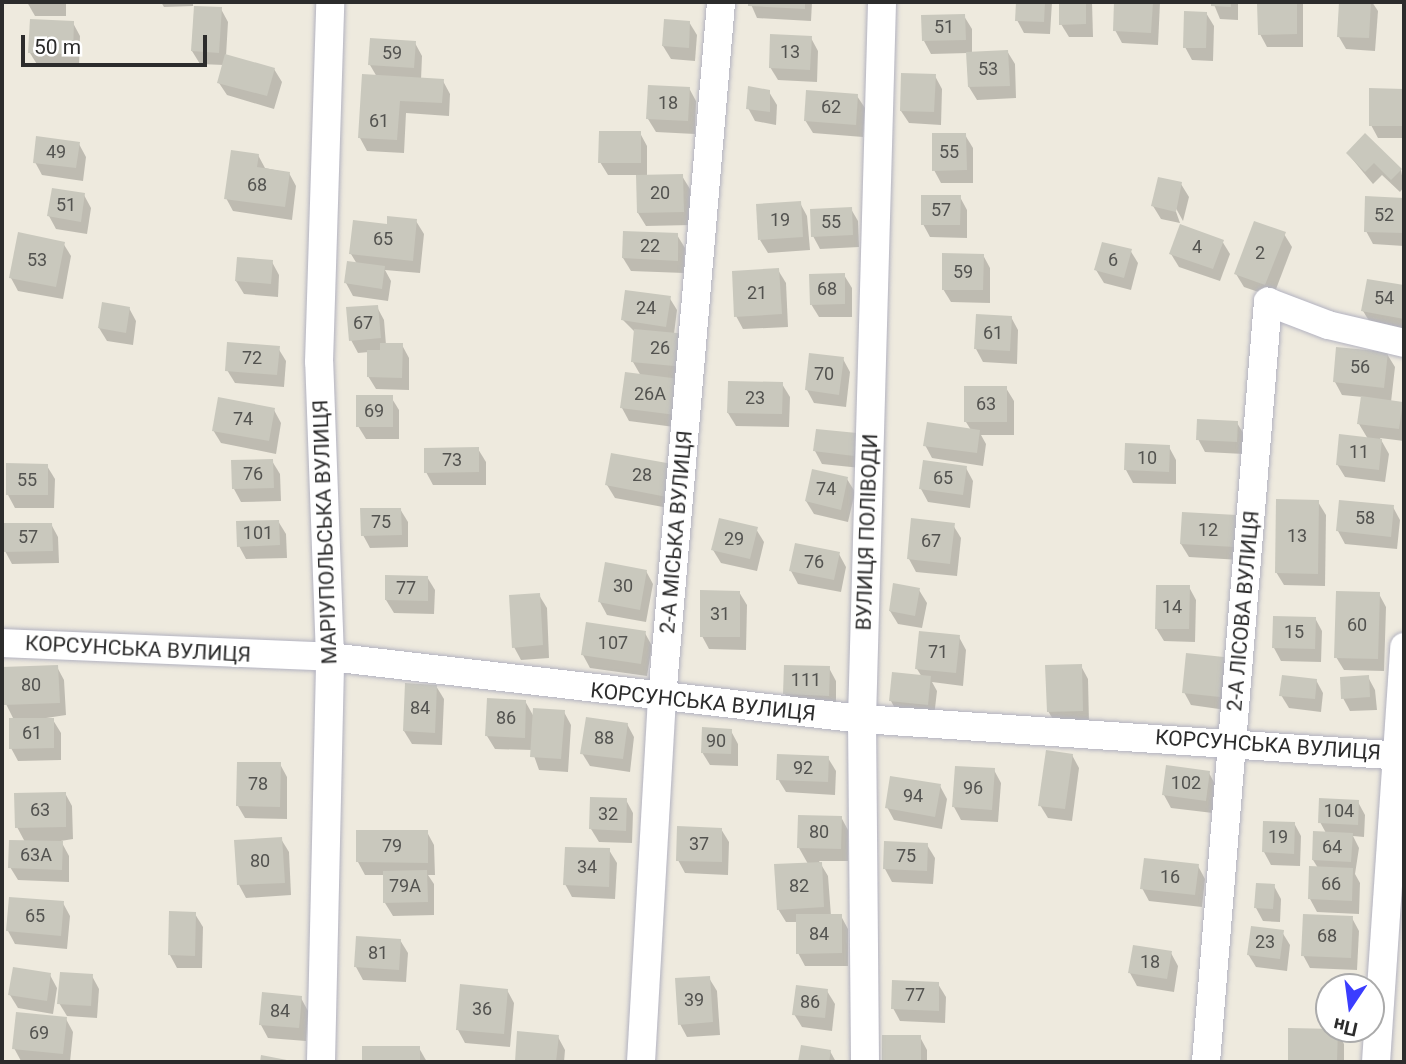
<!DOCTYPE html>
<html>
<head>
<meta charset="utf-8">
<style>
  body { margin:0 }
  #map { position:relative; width:1406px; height:1064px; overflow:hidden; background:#eeeade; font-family:Roboto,sans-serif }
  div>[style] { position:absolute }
  .shadow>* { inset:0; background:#0003 }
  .building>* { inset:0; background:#c9c8bd }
  .roads { filter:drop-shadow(0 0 2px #b2b2c0) drop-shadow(0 0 2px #b2b2c0) }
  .minor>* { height:28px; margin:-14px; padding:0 14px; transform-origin:14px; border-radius:14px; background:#fff }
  span { translate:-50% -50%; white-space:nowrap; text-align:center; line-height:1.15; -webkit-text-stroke:5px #fff; paint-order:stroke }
  .number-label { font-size:18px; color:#535350 }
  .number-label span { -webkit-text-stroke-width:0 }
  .street-label { font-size:21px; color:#2c2c2c }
  .frame { position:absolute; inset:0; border:4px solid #2c2c2c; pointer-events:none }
  .north { position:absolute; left:1315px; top:973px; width:70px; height:70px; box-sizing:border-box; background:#fff; border:2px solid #ababab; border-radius:50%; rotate:193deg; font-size:19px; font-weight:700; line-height:28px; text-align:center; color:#2c2c2c }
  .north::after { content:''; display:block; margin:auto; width:24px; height:32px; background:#3b3dff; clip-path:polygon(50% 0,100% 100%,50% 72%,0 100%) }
  .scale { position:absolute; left:21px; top:35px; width:186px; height:32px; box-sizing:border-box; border:4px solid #2c2c2c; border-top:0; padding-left:9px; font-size:21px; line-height:24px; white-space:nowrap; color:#2c2c2c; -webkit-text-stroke:5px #fff; paint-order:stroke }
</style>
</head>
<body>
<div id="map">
  <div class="shadow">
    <div style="clip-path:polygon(27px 2px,66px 2px,66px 16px,35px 16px)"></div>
    <div style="clip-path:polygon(161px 2px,193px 2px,193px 6px,164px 7px)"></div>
    <div style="clip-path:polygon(750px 2px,812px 2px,811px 21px,757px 18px)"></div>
    <div style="clip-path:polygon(1017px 2px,1052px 2px,1050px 34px,1024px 33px,1017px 20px)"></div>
    <div style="clip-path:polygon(1061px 2px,1092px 2px,1093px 37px,1069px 37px,1061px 24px)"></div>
    <div style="clip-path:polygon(1116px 2px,1160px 2px,1158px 45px,1122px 43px,1115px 30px)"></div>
    <div style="clip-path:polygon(1213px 2px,1238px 2px,1238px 20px,1220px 19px)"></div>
    <div style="clip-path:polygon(1259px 2px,1303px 2px,1303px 47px,1267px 47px,1260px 34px)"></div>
    <div style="clip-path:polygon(1341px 2px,1372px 2px,1378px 11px,1375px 51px,1346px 49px,1339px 37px)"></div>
    <div style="clip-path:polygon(221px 9px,228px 22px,226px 56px,274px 69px,282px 82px,274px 109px,227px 95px,219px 83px,224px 65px,200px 64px,192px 51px)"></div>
    <div style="clip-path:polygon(1206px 13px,1214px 26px,1213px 61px,1192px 60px,1185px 47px)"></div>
    <div style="clip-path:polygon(964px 16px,972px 29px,972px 53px,1007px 51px,1015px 64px,1016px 98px,977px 100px,969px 87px,968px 53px,931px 54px,924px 41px)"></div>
    <div style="clip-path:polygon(689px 22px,697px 35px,695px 61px,671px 59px,663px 46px)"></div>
    <div style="clip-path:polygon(73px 23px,80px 36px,79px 67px,38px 66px,30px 53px)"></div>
    <div style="clip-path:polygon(811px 38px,818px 51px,817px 82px,778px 80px,770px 67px)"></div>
    <div style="clip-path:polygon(415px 43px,422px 56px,421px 80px,443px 81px,450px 94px,449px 116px,406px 113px,404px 153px,367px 151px,360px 138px,377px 77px,370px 65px)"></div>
    <div style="clip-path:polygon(935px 76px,942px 89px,941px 125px,909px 123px,901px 111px)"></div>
    <div style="clip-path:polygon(689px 88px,696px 101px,695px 134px,656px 132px,648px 119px)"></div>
    <div style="clip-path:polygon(1371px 90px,1404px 90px,1404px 138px,1378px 138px,1371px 125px)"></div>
    <div style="clip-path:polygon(769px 92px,777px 105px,776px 125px,755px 121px,748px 108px)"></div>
    <div style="clip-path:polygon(857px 96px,865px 108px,863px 137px,813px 133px,805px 120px)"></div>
    <div style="clip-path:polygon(640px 133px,647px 146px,647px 176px,682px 176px,690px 189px,691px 225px,646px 226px,638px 213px,638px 175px,608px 175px,600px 162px)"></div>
    <div style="clip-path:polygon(965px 135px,973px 148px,973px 183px,941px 183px,934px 170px)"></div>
    <div style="clip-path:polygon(79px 144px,86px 157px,83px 181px,42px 175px,35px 162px)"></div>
    <div style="clip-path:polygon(1348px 154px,1401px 170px,1404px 187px,1400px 192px,1382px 175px,1373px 184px)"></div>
    <div style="clip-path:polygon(258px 155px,265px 168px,289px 173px,296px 186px,292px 220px,233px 211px,226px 198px)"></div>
    <div style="clip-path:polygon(1181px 184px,1189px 197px,1183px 221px,1173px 203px,1180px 223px,1161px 219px,1153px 206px)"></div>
    <div style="clip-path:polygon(84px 195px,91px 208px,87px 234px,56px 229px,49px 216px)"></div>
    <div style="clip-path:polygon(960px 197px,967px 210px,967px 238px,930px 237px,923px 224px)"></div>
    <div style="clip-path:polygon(1367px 198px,1404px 199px,1404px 246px,1373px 244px,1366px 231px)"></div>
    <div style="clip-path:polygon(800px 203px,807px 216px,810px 250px,768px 253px,760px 240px)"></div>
    <div style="clip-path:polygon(851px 209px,858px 221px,859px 247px,820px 249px,813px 236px)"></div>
    <div style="clip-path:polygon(416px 221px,424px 234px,420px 273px,385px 270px,391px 281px,388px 301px,353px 296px,346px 283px,357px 264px,351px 254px,388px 226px)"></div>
    <div style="clip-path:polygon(1284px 234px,1292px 247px,1273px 297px,1244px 287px,1236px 274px)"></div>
    <div style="clip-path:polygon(677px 235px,685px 248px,684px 273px,631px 271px,623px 258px)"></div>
    <div style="clip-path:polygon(1222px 241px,1230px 254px,1220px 281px,1179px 267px,1171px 254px)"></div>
    <div style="clip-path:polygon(63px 243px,71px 256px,63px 299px,18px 291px,11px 278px)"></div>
    <div style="clip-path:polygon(1130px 250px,1138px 263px,1131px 290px,1104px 283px,1096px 270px)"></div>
    <div style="clip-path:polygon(983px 255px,990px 268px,990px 303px,951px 302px,943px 289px)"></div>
    <div style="clip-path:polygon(272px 262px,279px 275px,278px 297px,244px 294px,236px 281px)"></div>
    <div style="clip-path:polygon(778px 270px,786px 283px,788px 327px,743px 329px,736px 316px)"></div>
    <div style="clip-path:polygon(844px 275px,852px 288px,852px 317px,819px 317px,811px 304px)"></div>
    <div style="clip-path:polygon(1369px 281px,1404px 287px,1404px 330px,1371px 324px,1363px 311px)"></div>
    <div style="clip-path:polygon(669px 297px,677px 310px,674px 334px,682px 428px,629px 421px,622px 408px,641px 376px,633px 362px,636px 333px,623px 320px)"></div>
    <div style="clip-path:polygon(377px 307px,384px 320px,386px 345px,402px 345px,409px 358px,409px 390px,376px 389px,368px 376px,369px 352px,358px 353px,351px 340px)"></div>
    <div style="clip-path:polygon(129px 308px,136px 321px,133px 345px,107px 341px,99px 328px)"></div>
    <div style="clip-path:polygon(1011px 317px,1018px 330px,1017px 364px,983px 362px,976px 349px)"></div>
    <div style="clip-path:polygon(278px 348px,286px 361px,284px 387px,235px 383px,227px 370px)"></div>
    <div style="clip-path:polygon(1387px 354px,1395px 367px,1391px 402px,1404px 408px,1404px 441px,1380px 438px,1389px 454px,1385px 482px,1345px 477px,1337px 464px,1368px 439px,1359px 424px,1363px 397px,1342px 395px,1335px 382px)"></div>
    <div style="clip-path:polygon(843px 359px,850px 372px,846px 407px,814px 403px,807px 390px)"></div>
    <div style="clip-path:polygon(782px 384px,790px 397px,789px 427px,736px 426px,728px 413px)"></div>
    <div style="clip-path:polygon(1006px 388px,1014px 401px,1014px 435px,981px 435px,986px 444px,983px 466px,932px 458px,925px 445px,971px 430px,966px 422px)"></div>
    <div style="clip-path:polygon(391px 397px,399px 410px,399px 439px,366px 439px,358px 426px)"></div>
    <div style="clip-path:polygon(274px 410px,281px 423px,276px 454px,221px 443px,213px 430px)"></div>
    <div style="clip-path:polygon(1237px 423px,1245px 436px,1244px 454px,1205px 452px,1198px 439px)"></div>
    <div style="clip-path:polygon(856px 435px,861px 468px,822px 464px,815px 451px)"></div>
    <div style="clip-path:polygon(1169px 447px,1176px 460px,1176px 484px,1133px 483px,1126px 470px)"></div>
    <div style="clip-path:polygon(478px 449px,486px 462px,486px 485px,433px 485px,426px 472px)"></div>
    <div style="clip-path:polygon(272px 461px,280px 474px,281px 501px,241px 502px,234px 489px)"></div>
    <div style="clip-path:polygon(47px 466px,55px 479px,54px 508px,15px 508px,8px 495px)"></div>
    <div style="clip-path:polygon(677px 467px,679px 510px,615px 498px,607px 485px)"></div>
    <div style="clip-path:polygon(966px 468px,973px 481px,970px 508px,928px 502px,921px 489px)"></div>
    <div style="clip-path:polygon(847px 479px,855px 492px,848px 522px,814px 514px,806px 501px)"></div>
    <div style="clip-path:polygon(1318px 502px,1326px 515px,1325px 586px,1284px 585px,1276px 572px)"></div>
    <div style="clip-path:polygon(1393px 507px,1400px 520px,1397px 549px,1345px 544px,1338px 531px)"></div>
    <div style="clip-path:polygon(400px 509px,408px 522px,408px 547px,370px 548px,363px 535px)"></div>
    <div style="clip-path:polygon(278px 521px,286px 534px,287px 558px,246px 559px,239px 546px)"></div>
    <div style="clip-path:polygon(51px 524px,58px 537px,59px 563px,12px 564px,5px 551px)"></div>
    <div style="clip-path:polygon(953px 525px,961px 538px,957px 576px,916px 572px,909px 559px)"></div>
    <div style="clip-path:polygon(756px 529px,764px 542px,757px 571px,721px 563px,713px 550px)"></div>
    <div style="clip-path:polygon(1243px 530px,1241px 560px,1189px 557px,1181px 544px)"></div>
    <div style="clip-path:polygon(839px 554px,846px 567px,841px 592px,798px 584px,791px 571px)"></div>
    <div style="clip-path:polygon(646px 571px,653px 584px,646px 622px,607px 615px,600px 602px)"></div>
    <div style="clip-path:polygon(427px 577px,435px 590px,434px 614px,394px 613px,386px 600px)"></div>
    <div style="clip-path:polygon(1189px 587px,1196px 600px,1195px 642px,1164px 641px,1156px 628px)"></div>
    <div style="clip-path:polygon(919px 590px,927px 603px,922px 628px,898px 624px,890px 611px)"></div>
    <div style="clip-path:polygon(739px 592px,747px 605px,746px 650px,709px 649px,702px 636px)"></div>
    <div style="clip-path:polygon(1379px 594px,1386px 607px,1384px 671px,1344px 670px,1336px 657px)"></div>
    <div style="clip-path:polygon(539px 595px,547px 608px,549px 658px,521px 660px,514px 647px)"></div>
    <div style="clip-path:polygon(1315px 618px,1322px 631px,1321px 662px,1281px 661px,1274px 648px)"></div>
    <div style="clip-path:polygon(645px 633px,652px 646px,647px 676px,590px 668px,583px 655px)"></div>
    <div style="clip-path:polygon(959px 637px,966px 650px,963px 686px,932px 682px,937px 691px,934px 717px,898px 714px,891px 701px,922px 677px,917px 669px)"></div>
    <div style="clip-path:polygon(1223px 659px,1231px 672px,1226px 710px,1191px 705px,1184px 692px)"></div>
    <div style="clip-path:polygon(1081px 666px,1088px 679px,1089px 723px,1056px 724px,1048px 711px)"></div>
    <div style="clip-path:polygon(57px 667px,64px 680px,66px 715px,33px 720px,53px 720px,61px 733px,61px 760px,18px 761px,11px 748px,14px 720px,6px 704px)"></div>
    <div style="clip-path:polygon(829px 668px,836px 681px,836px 708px,792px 707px,785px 694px)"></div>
    <div style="clip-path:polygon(1368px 677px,1375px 690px,1377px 710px,1350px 711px,1343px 698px)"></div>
    <div style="clip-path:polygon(1316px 680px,1323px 693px,1321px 712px,1289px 708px,1281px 695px)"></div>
    <div style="clip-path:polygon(436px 686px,444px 699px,442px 745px,412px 744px,404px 731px)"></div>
    <div style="clip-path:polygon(525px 701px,534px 717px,564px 712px,571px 725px,568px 772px,539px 770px,532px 750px,495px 749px,487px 736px)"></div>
    <div style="clip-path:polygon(627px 724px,634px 737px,630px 772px,590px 766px,582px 753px)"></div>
    <div style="clip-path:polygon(731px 731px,738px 744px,738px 766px,710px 765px,702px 752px)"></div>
    <div style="clip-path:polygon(1072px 755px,1079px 768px,1072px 821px,1048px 818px,1040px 805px)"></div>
    <div style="clip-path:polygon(828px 758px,836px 771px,835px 795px,786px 792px,778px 779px)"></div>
    <div style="clip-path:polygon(280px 764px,287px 777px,287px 819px,245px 818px,238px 806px)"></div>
    <div style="clip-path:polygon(994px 770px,1001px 783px,998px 822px,961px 820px,954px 807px)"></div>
    <div style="clip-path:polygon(1209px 773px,1216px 786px,1213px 813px,1171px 808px,1164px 795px)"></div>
    <div style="clip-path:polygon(940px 786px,947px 799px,942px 829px,894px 820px,887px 807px)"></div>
    <div style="clip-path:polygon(65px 793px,72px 806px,73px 839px,48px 843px,62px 843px,69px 856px,69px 882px,18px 880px,10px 867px,25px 842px,17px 827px)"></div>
    <div style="clip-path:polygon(626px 800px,633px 813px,632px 843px,599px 842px,591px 829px)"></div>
    <div style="clip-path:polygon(1358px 802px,1365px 815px,1364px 837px,1353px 836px,1359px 848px,1355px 874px,1360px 883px,1359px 914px,1317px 912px,1310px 899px,1318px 868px,1313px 860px,1326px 833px,1320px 822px)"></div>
    <div style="clip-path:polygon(841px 817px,848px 830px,848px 861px,819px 861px,828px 876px,831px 916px,841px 916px,848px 929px,848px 966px,805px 966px,798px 953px,798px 922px,786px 922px,778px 909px,808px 864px,799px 848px)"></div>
    <div style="clip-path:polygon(1294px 823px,1301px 836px,1300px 866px,1271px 865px,1264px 852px)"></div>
    <div style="clip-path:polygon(721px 829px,729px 842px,728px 875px,685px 873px,678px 860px)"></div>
    <div style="clip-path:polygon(427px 832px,434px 845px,435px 875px,428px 875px,434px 884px,434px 915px,393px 916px,385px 903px,384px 875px,365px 875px,358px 862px)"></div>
    <div style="clip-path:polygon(281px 839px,289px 852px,291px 895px,246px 898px,239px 885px,236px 841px)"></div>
    <div style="clip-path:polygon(927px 845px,935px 858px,933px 884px,892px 882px,885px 869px)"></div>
    <div style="clip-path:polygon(609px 850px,617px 863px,615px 899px,572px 897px,565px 884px)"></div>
    <div style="clip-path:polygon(1198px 866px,1205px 879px,1202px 907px,1149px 901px,1142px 888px)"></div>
    <div style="clip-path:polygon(1274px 886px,1281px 899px,1280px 922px,1263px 921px,1256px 908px)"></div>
    <div style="clip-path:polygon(63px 903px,70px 916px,67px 949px,15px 944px,8px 931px)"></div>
    <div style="clip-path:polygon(195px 914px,203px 927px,202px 968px,177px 968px,170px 955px)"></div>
    <div style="clip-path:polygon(1352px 918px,1359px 931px,1357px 970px,1310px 968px,1303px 955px)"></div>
    <div style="clip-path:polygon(1282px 932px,1290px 945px,1287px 971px,1256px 967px,1248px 954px)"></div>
    <div style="clip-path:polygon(400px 940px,408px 953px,406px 982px,363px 980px,356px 967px)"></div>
    <div style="clip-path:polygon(1171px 953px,1178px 966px,1174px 992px,1137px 986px,1130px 973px)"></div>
    <div style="clip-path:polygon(50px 975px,57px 988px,53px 1014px,18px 1008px,10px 995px)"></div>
    <div style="clip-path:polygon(92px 976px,99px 989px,97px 1018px,67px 1016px,59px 1003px)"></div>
    <div style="clip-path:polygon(709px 978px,717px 991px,720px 1035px,687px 1037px,680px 1024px)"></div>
    <div style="clip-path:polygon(938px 984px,946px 997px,945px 1023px,900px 1021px,893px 1008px)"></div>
    <div style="clip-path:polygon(507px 990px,514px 1003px,510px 1047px,465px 1043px,458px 1030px)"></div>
    <div style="clip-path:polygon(827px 991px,835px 1004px,832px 1031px,802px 1027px,794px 1014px)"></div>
    <div style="clip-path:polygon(301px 998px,308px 1011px,306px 1041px,268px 1038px,261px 1025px)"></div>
    <div style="clip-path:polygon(66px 1019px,73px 1032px,70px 1062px,21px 1061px,14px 1048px)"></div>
    <div style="clip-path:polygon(1290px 1030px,1337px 1031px,1344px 1044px,1344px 1062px,1289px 1062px)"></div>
    <div style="clip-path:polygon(519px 1033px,558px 1037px,565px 1050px,564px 1062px,516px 1062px)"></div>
    <div style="clip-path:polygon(920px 1037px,927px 1050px,927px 1062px,884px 1062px)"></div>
    <div style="clip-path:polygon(364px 1047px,419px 1048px,427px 1062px,363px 1062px)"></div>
    <div style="clip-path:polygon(802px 1047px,830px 1051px,836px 1062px,800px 1062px)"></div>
  </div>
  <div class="building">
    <div style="clip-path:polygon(748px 2px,805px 2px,805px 9px,748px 6px)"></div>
    <div style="clip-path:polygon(1016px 2px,1045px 2px,1044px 22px,1015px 21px)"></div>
    <div style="clip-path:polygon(1059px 2px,1086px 2px,1086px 24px,1059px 25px)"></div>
    <div style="clip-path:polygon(1114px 2px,1153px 2px,1151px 33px,1113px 31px)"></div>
    <div style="clip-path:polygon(1211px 2px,1231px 2px,1231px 7px,1211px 6px)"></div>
    <div style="clip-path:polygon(1257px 2px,1297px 2px,1297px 34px,1258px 35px)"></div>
    <div style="clip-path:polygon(1339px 2px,1371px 2px,1369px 38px,1337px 37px)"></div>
    <div style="clip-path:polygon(194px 6px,222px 7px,219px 53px,191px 51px)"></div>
    <div style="clip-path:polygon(1184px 11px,1207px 12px,1206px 48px,1183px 48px)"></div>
    <div style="clip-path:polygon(965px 14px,966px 40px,922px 41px,921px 15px)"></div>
    <div style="clip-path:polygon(30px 19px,74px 21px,73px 54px,28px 53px)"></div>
    <div style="clip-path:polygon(664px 19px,690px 21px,689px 48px,662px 46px)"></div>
    <div style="clip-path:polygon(770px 34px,812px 36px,810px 70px,769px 68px)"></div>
    <div style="clip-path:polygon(370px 38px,416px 41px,414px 68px,368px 65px)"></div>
    <div style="clip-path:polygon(1008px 50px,1010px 86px,968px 87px,966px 52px)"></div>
    <div style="clip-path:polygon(225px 54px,275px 68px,267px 96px,217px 83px)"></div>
    <div style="clip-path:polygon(901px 73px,936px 74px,934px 112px,900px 111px)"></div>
    <div style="clip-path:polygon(362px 74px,444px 79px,442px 103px,400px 101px,397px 140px,358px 138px)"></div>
    <div style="clip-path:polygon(648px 85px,690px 87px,688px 121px,646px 119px)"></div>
    <div style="clip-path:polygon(748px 86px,770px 90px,770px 112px,746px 109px)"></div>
    <div style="clip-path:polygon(1369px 88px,1404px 89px,1404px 126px,1369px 126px)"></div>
    <div style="clip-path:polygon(806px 90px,858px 94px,856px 125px,804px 121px)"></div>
    <div style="clip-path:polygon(599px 131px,641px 131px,641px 163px,598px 163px)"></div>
    <div style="clip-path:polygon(932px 133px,966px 133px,967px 170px,932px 171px)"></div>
    <div style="clip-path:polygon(1365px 133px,1402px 169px,1391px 180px,1374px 163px,1365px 172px,1346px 153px)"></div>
    <div style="clip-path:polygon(36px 136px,80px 142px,76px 168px,33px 163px)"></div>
    <div style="clip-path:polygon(231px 150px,259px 154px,257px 167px,290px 172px,285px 207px,224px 199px)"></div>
    <div style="clip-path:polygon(683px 174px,684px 212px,637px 213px,636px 175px)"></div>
    <div style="clip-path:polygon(1158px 177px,1182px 182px,1176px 212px,1151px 206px)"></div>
    <div style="clip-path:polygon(52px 188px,85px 193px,81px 222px,47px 216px)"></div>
    <div style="clip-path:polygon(921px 195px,961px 195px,960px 225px,921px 225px)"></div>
    <div style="clip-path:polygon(1365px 196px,1404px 198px,1404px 233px,1364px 232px)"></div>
    <div style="clip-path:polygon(801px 201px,803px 237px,758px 240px,756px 204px)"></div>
    <div style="clip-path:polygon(852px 207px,853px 235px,811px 237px,810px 209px)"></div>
    <div style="clip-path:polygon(387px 216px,417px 219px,413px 261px,349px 254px,353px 220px,387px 224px)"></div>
    <div style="clip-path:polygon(1254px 221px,1286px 232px,1265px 285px,1234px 274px)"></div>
    <div style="clip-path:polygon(1180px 224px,1224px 240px,1213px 269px,1169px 254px)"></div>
    <div style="clip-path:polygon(623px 231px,678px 233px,678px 261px,622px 258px)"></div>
    <div style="clip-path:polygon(18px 232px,65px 242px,56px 287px,9px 278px)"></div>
    <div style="clip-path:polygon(1102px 242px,1132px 249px,1124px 278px,1094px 270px)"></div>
    <div style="clip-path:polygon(942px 253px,984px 254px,983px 290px,942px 290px)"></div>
    <div style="clip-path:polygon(237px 257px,273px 260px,271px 284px,235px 281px)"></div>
    <div style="clip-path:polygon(347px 261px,385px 266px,382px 289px,344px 283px)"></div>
    <div style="clip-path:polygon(779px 268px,782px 314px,734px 317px,732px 271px)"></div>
    <div style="clip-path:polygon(845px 273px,845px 304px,810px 305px,809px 274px)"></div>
    <div style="clip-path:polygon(1367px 279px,1404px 285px,1404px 319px,1361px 311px)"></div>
    <div style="clip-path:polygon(625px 290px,671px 296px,666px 327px,621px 320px)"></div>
    <div style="clip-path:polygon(102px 302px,130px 307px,126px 333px,98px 328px)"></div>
    <div style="clip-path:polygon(378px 305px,381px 338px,349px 341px,346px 307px)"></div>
    <div style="clip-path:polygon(976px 314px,1012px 316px,1010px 351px,974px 349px)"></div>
    <div style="clip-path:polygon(634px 329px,688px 334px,685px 367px,631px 362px)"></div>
    <div style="clip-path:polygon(227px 342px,280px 346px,277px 375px,225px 371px)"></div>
    <div style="clip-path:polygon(380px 343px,403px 343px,402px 378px,367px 377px,367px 350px,380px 350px)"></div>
    <div style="clip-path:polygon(1336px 347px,1388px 352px,1384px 388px,1333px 382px)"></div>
    <div style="clip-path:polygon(809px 353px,844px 357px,839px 395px,805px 390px)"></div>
    <div style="clip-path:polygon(625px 372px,680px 379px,676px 415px,620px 408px)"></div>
    <div style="clip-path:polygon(728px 381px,783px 382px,782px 414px,727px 413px)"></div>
    <div style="clip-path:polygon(964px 386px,1007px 386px,1007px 422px,964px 422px)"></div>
    <div style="clip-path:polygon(356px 395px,393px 395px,393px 427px,356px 427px)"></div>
    <div style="clip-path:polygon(1361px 396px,1403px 402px,1399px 429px,1357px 424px)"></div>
    <div style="clip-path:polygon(218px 397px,275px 408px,269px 441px,212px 431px)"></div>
    <div style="clip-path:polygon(1197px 419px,1238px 421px,1237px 442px,1196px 440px)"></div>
    <div style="clip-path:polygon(927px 422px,980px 430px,977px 453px,923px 446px)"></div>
    <div style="clip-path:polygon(816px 429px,857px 433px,854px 456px,813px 451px)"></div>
    <div style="clip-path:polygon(1339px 434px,1382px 439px,1379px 470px,1336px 465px)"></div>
    <div style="clip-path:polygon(1125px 443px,1170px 445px,1169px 472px,1124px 470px)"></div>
    <div style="clip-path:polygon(479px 447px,479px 472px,424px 473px,424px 448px)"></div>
    <div style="clip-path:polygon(611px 453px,678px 465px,672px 498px,605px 485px)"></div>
    <div style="clip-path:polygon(273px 459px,274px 488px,232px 489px,231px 460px)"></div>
    <div style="clip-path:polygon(923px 460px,967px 466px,963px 495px,919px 489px)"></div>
    <div style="clip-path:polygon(6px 463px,48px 464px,48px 495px,6px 495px)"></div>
    <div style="clip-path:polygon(812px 469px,848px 477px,841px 510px,805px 501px)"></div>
    <div style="clip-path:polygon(1276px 499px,1319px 500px,1318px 574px,1275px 573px)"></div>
    <div style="clip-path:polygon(1339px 500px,1394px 505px,1391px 537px,1336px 531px)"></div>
    <div style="clip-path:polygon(360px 508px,401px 508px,402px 535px,361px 536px)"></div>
    <div style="clip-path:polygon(1182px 512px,1237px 515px,1235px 547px,1180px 544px)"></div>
    <div style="clip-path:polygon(719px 518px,758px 527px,750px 559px,711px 550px)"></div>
    <div style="clip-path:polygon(911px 518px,955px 523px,950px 564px,907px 559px)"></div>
    <div style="clip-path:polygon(279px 520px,280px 545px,237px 547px,236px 521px)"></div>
    <div style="clip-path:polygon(3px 523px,52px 523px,53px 551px,3px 552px)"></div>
    <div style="clip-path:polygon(795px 543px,840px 552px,834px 580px,789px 571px)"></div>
    <div style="clip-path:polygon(605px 562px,647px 570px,640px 610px,598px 602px)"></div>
    <div style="clip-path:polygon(385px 575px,428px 576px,428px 601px,385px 600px)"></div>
    <div style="clip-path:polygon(893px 583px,920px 588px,915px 616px,889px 611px)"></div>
    <div style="clip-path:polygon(1156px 585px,1190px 585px,1189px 629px,1155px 629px)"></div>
    <div style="clip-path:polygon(700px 590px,740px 591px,740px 637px,700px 637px)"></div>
    <div style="clip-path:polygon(1336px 591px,1380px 592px,1378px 659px,1334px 658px)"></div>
    <div style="clip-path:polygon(540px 593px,543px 645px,512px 648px,509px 595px)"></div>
    <div style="clip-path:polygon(1273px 616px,1316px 617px,1315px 649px,1272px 648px)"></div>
    <div style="clip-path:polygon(586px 622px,646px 631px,641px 664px,581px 655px)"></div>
    <div style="clip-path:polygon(919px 631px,960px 635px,956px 673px,915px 669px)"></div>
    <div style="clip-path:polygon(1186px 653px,1224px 657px,1220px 697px,1182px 693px)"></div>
    <div style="clip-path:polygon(1082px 664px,1083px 711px,1047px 712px,1045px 665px)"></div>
    <div style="clip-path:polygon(58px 665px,60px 703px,4px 705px,2px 667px)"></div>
    <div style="clip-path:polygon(784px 665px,830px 666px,829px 696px,783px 694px)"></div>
    <div style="clip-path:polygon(892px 672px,931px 676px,928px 705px,889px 701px)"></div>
    <div style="clip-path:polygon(1282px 675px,1317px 679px,1315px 699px,1279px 696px)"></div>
    <div style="clip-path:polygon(1369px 675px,1370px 697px,1341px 699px,1340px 677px)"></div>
    <div style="clip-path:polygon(405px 683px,437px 685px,435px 733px,403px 731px)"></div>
    <div style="clip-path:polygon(487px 698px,526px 700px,525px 738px,485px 736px)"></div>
    <div style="clip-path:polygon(533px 708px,565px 710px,561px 759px,530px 757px)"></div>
    <div style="clip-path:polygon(586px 717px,628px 723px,623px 759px,580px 754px)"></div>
    <div style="clip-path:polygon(9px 718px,54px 718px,54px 748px,9px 749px)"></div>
    <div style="clip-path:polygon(702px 727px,732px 729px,731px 754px,701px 753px)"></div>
    <div style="clip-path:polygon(1046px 750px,1073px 754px,1065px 809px,1038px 806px)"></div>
    <div style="clip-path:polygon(777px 754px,829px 756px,828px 782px,776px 780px)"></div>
    <div style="clip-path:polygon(237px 762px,281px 762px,280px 807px,236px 806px)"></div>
    <div style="clip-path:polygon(1166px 765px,1210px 771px,1206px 801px,1162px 795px)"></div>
    <div style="clip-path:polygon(955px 766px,995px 768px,992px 810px,952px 807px)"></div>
    <div style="clip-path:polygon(890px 776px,941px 784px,935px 817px,885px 808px)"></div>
    <div style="clip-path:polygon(66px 792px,66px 827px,15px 828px,14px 793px)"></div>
    <div style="clip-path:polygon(590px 797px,627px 798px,626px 831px,589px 829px)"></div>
    <div style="clip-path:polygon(1319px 798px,1359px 800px,1358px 825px,1318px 823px)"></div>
    <div style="clip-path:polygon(798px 815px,842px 816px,841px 849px,797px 848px)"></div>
    <div style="clip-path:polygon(1263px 821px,1295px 822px,1294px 854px,1262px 852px)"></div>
    <div style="clip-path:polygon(677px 826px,722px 828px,722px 862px,676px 861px)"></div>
    <div style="clip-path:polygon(356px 830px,428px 830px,428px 863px,356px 862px)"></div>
    <div style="clip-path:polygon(1313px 831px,1353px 833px,1351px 862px,1312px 860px)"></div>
    <div style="clip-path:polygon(282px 837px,285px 883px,237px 885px,234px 840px)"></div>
    <div style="clip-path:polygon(9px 840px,63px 841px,62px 870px,8px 868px)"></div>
    <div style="clip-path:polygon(884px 841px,928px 843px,927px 871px,883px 869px)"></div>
    <div style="clip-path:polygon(565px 847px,610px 848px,609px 887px,563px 885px)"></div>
    <div style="clip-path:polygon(1144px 858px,1199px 864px,1195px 895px,1140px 889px)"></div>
    <div style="clip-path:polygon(822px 862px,824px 907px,777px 910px,774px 864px)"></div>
    <div style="clip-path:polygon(1309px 866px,1353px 868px,1352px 901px,1308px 899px)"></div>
    <div style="clip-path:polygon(427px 870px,428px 902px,383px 903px,383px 871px)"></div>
    <div style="clip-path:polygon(1256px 883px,1275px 884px,1273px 909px,1254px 908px)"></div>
    <div style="clip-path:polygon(9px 897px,64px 901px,61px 936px,6px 931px)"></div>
    <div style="clip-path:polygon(169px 911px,196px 912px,195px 956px,168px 955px)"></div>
    <div style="clip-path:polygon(796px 914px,842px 914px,842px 953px,796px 954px)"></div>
    <div style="clip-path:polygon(1303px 914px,1353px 916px,1351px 958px,1301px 956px)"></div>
    <div style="clip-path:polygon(1251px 926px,1284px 930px,1280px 959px,1247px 955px)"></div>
    <div style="clip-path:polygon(356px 936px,401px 939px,399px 970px,354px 967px)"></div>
    <div style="clip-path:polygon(1133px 945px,1172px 951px,1167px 979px,1128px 973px)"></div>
    <div style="clip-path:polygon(13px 967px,51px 973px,47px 1001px,8px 995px)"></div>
    <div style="clip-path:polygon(60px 972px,93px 974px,91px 1006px,57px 1004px)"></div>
    <div style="clip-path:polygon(710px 976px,713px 1022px,678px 1025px,675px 978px)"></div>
    <div style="clip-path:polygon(892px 980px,939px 982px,939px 1011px,891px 1009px)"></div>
    <div style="clip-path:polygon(460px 984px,508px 989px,504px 1034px,456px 1030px)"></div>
    <div style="clip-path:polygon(796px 985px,828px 989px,825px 1018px,792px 1015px)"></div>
    <div style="clip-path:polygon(262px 992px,302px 996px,299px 1028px,259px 1025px)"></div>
    <div style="clip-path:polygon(16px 1012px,67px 1017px,63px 1054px,12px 1049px)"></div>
    <div style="clip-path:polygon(1288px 1028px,1338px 1029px,1337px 1062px,1288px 1062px)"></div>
    <div style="clip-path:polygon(517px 1031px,559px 1035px,556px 1062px,515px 1062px)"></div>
    <div style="clip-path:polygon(882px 1035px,921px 1035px,921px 1062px,882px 1062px)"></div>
    <div style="clip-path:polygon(801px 1045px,831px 1050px,829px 1062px,798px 1062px)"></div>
    <div style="clip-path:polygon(362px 1046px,420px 1046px,420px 1062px,362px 1062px)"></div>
    <div style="clip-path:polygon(261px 1055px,292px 1061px,292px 1062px,260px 1062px)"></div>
  </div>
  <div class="roads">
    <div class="minor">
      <div style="left:2px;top:643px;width:328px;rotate:2.4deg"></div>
      <div style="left:330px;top:657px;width:536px;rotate:6.65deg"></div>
      <div style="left:862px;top:719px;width:543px;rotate:3.91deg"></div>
      <div style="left:321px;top:1062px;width:405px;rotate:-88.7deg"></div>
      <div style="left:330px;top:657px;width:295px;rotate:-92.1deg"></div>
      <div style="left:319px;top:362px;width:360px;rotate:-88.2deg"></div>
      <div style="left:641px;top:1062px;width:365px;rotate:-86.7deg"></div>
      <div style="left:662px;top:698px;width:698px;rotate:-85.15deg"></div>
      <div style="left:865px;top:1062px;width:343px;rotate:-90.5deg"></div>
      <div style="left:862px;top:719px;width:717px;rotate:-88.4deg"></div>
      <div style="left:1206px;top:1062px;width:763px;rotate:-85.34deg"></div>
      <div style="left:1268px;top:302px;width:64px;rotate:21deg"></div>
      <div style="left:1328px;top:325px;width:78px;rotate:13.3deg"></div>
      <div style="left:1376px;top:1062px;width:416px;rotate:-86.1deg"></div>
    </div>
  </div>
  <div class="number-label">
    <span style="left:944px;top:27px">51</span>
    <span style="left:790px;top:52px">13</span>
    <span style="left:392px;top:53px">59</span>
    <span style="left:988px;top:69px">53</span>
    <span style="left:668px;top:103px">18</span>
    <span style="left:831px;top:107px">62</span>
    <span style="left:379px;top:121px">61</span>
    <span style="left:56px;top:152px">49</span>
    <span style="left:949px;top:152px">55</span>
    <span style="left:257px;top:185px">68</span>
    <span style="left:660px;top:193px">20</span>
    <span style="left:66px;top:205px">51</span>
    <span style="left:941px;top:210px">57</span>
    <span style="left:1384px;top:215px">52</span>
    <span style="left:780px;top:220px">19</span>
    <span style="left:831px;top:222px">55</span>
    <span style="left:383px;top:239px">65</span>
    <span style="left:650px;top:246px">22</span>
    <span style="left:1197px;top:247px">4</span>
    <span style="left:1260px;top:253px">2</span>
    <span style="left:37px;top:260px">53</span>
    <span style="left:1113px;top:260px">6</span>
    <span style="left:963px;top:272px">59</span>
    <span style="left:827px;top:289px">68</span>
    <span style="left:757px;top:293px">21</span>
    <span style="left:1384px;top:298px">54</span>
    <span style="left:646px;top:308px">24</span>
    <span style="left:363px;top:323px">67</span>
    <span style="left:993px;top:333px">61</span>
    <span style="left:660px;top:348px">26</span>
    <span style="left:252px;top:358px">72</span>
    <span style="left:1360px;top:367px">56</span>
    <span style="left:824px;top:374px">70</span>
    <span style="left:650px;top:394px">26А</span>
    <span style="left:755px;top:398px">23</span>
    <span style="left:986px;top:404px">63</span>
    <span style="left:374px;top:411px">69</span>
    <span style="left:243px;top:419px">74</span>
    <span style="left:1359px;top:452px">11</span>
    <span style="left:1147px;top:458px">10</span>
    <span style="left:452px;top:460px">73</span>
    <span style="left:253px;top:474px">76</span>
    <span style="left:642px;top:475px">28</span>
    <span style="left:943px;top:478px">65</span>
    <span style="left:27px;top:480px">55</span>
    <span style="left:826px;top:489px">74</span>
    <span style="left:1365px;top:518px">58</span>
    <span style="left:381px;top:522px">75</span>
    <span style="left:1208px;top:530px">12</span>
    <span style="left:258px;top:533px">101</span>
    <span style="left:1297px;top:536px">13</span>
    <span style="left:28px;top:537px">57</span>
    <span style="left:734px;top:539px">29</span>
    <span style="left:931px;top:541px">67</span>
    <span style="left:814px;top:562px">76</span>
    <span style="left:623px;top:586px">30</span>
    <span style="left:406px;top:588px">77</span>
    <span style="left:1172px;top:607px">14</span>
    <span style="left:720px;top:614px">31</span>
    <span style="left:1357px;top:625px">60</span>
    <span style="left:1294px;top:632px">15</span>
    <span style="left:613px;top:643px">107</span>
    <span style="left:938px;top:652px">71</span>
    <span style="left:806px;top:680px">111</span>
    <span style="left:31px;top:685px">80</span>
    <span style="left:420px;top:708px">84</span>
    <span style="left:506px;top:718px">86</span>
    <span style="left:32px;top:733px">61</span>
    <span style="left:604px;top:738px">88</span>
    <span style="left:716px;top:741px">90</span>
    <span style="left:803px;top:768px">92</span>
    <span style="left:1186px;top:783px">102</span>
    <span style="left:258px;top:784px">78</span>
    <span style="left:973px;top:788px">96</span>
    <span style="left:913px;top:796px">94</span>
    <span style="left:40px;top:810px">63</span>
    <span style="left:1339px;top:811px">104</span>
    <span style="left:608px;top:814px">32</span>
    <span style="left:819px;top:832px">80</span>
    <span style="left:1278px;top:837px">19</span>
    <span style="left:699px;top:844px">37</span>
    <span style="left:392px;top:846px">79</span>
    <span style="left:1332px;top:847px">64</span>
    <span style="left:36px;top:855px">63А</span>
    <span style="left:906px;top:856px">75</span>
    <span style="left:260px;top:861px">80</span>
    <span style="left:587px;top:867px">34</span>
    <span style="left:1170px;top:877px">16</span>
    <span style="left:1331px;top:884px">66</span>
    <span style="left:405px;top:886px">79А</span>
    <span style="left:799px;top:886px">82</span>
    <span style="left:35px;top:916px">65</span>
    <span style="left:819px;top:934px">84</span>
    <span style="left:1327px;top:936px">68</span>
    <span style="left:1265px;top:942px">23</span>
    <span style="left:378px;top:953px">81</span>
    <span style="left:1150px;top:962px">18</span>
    <span style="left:915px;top:995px">77</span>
    <span style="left:694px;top:1000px">39</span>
    <span style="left:810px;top:1002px">86</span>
    <span style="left:482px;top:1009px">36</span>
    <span style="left:280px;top:1011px">84</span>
    <span style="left:39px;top:1033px">69</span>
  </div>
  <div class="street-label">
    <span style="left:325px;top:532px;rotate:-92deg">МАРІУПОЛЬСЬКА ВУЛИЦЯ</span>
    <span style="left:676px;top:532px;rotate:-85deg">2-А МІСЬКА ВУЛИЦЯ</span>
    <span style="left:867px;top:532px;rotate:-88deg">ВУЛИЦЯ ПОЛІВОДИ</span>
    <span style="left:1243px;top:611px;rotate:-85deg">2-А ЛІСОВА ВУЛИЦЯ</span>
    <span style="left:138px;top:649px;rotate:3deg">КОРСУНСЬКА ВУЛИЦЯ</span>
    <span style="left:703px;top:702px;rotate:6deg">КОРСУНСЬКА ВУЛИЦЯ</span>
    <span style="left:1268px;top:745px;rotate:4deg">КОРСУНСЬКА ВУЛИЦЯ</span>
  </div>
  <div class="frame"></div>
  <div class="north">Пн</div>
  <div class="scale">50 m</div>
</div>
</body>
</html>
